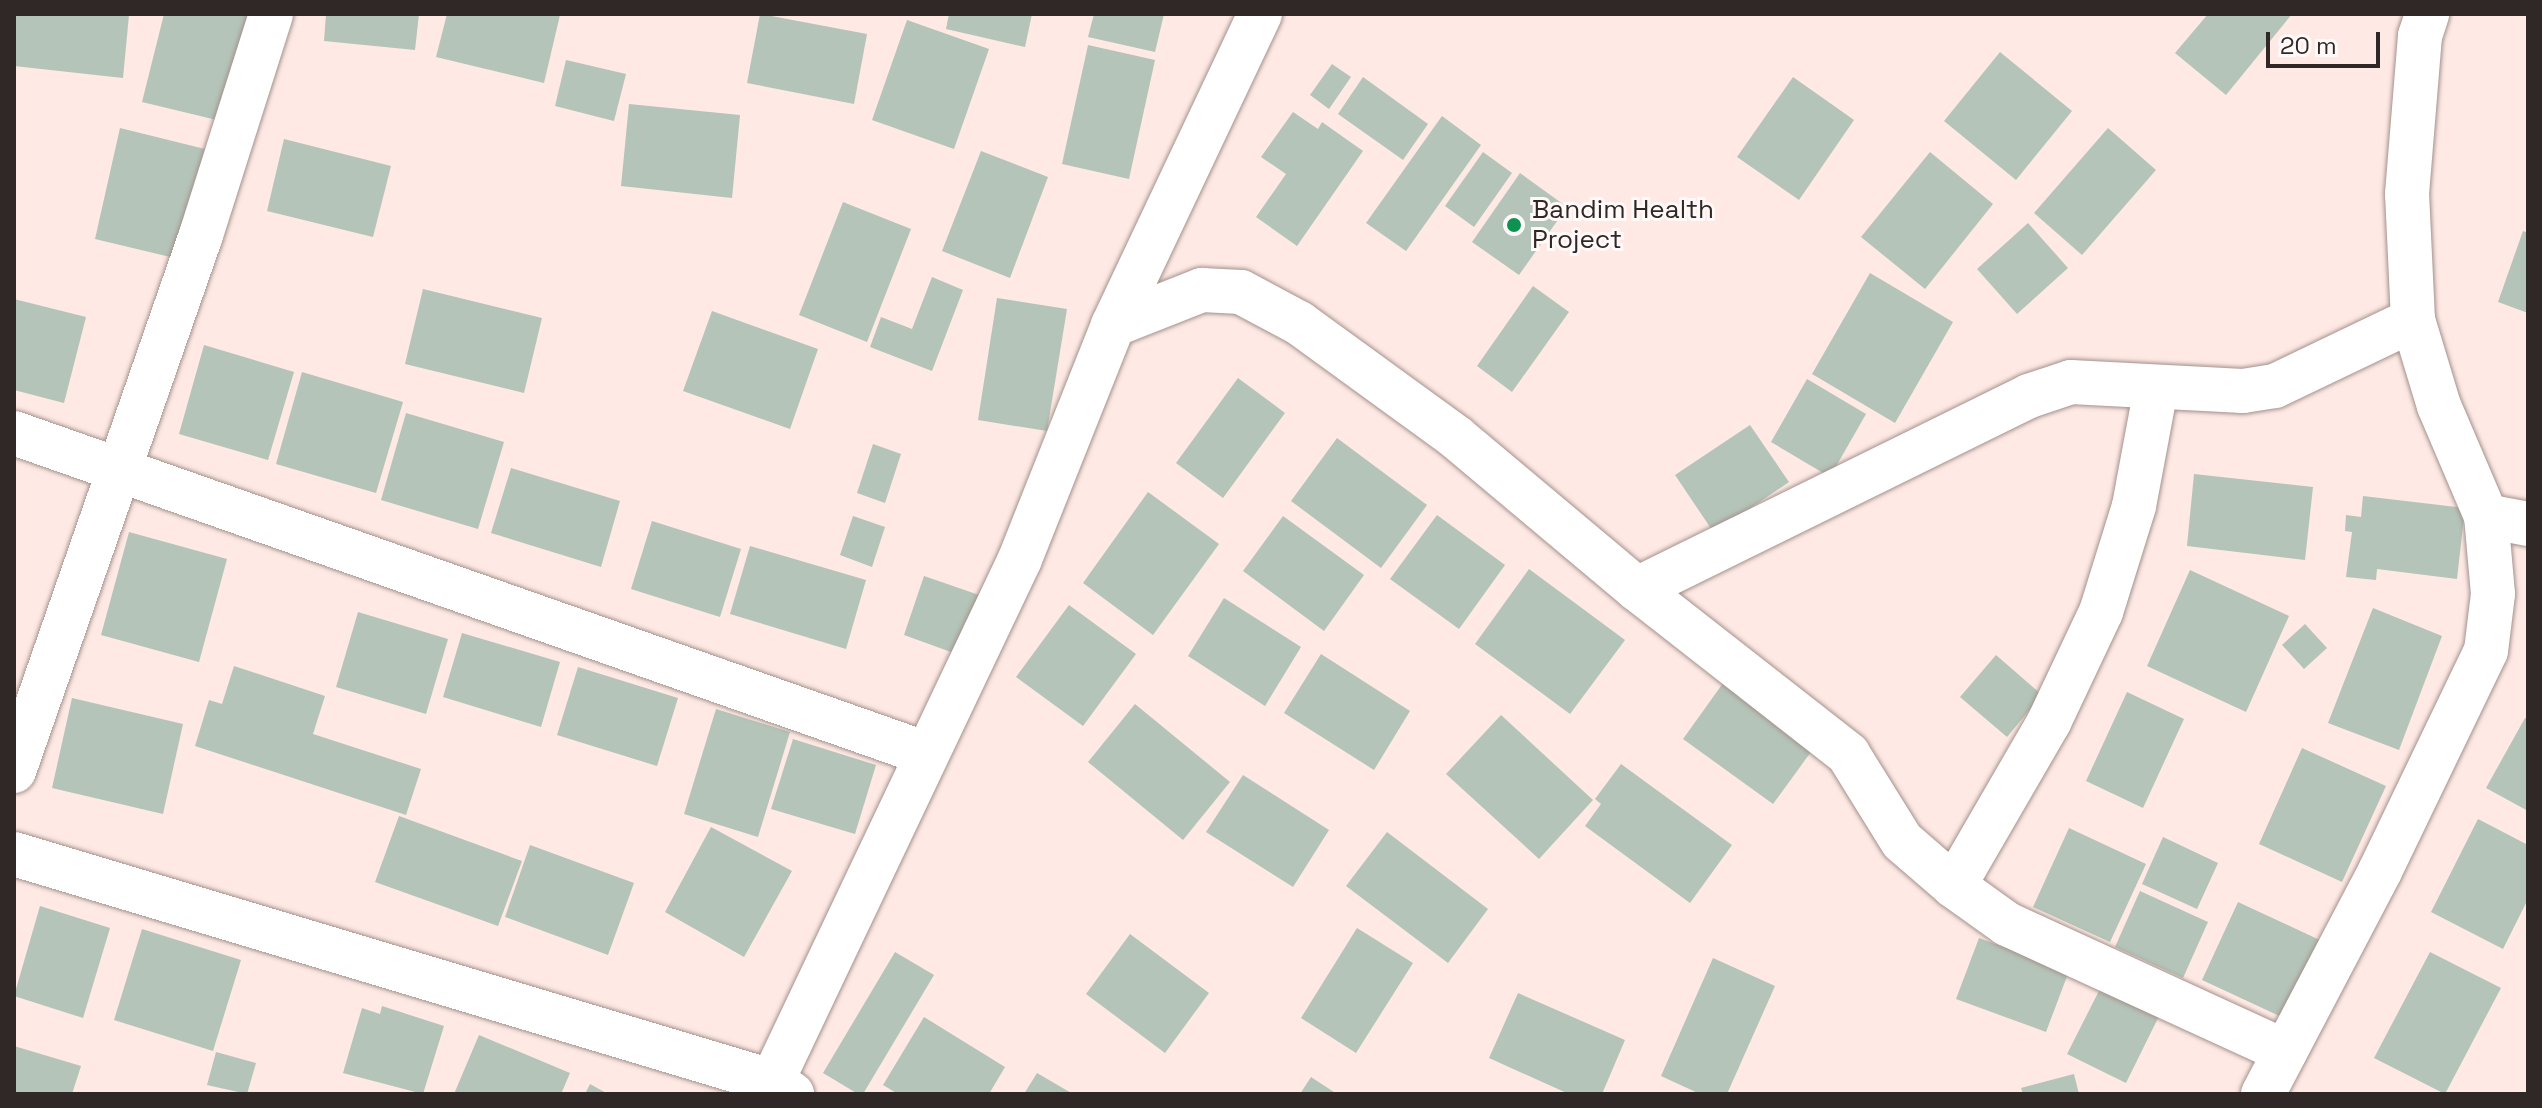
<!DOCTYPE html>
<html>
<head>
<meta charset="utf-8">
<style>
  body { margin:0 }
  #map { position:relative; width:2542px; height:1108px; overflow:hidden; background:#fee9e4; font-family:"Space Grotesk",sans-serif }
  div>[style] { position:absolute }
  .building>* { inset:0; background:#b4c4b8 }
  .roads { filter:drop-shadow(0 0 2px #a4918c) drop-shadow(0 0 2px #a4918c) }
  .street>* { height:44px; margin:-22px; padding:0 22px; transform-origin:22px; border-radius:22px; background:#fff }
  .dots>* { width:22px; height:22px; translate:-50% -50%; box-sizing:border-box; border:4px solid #fffaf9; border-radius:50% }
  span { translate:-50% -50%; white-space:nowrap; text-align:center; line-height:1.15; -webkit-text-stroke:6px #fffaf9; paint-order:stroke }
  .poi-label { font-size:26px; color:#302826 }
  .left { translate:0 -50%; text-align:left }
  .frame { position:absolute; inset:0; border:16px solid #302826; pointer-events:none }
  .scale { position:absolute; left:2266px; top:32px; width:114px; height:36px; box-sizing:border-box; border:4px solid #302826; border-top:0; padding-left:10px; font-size:24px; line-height:28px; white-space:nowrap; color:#302826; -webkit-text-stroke:6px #fffaf9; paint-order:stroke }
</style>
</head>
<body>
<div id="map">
  <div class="building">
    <div style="clip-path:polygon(16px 14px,129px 15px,123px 78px,14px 66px)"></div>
    <div style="clip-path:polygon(164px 14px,251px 14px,225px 122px,142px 102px)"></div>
    <div style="clip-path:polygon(326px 14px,419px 14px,415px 50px,324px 41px)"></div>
    <div style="clip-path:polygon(447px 14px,560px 15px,544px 83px,436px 57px)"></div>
    <div style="clip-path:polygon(760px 14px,867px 34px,854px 104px,747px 83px)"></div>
    <div style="clip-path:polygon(949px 14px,1032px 14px,1025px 47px,946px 29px)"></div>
    <div style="clip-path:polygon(1094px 14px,1164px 14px,1155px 52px,1088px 37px)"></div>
    <div style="clip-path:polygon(2208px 14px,2292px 14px,2226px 95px,2175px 53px)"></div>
    <div style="clip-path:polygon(907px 20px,989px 49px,954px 149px,872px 120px)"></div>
    <div style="clip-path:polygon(1088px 45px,1155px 60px,1129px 179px,1062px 164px)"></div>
    <div style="clip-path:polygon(2000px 52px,2072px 111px,2016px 180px,1944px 121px)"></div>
    <div style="clip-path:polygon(566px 60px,626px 74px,614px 121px,555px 106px)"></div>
    <div style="clip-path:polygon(1332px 64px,1351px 77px,1329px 109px,1310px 95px)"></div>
    <div style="clip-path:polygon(1363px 77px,1428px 124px,1403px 160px,1338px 114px)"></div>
    <div style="clip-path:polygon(1793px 77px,1854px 120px,1799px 200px,1737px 157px)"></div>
    <div style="clip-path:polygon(629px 104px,740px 115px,732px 198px,621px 186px)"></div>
    <div style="clip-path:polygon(1293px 112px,1318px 129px,1322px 122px,1363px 151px,1297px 246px,1256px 217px,1286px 174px,1261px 157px)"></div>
    <div style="clip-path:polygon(1442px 116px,1481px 145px,1406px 251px,1366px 223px)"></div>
    <div style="clip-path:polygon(120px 128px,213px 151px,187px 261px,95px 239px)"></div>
    <div style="clip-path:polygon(2108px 128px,2156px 170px,2082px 255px,2034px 213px)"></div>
    <div style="clip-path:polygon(284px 139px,391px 166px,373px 237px,267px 211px)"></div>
    <div style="clip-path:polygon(981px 151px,1048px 177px,1010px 278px,942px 251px)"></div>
    <div style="clip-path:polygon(1483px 152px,1512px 173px,1474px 227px,1445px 206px)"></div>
    <div style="clip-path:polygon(1930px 152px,1993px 204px,1925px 289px,1861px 237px)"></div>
    <div style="clip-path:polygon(1520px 173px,1567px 207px,1519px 275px,1472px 242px)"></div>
    <div style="clip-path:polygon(843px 202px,911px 229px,867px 342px,799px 315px)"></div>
    <div style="clip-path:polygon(2028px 223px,2068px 268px,2017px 314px,1977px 269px)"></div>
    <div style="clip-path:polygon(2523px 231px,2528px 233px,2528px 313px,2498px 302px)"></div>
    <div style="clip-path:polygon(1870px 273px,1953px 322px,1895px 423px,1812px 374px)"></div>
    <div style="clip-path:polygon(932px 277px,963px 290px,932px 371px,870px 347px,881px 317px,912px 329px)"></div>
    <div style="clip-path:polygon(1533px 286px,1569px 312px,1512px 392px,1477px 366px)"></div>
    <div style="clip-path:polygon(423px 289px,542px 318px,524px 393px,405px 364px)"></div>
    <div style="clip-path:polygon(997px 298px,1067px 309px,1047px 431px,978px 420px)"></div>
    <div style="clip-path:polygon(14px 299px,86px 317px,64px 403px,14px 390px)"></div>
    <div style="clip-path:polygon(712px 311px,818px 349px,790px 429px,683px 391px)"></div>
    <div style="clip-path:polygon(204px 345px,294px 372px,268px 460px,179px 434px)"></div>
    <div style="clip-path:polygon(302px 372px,403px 402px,376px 493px,276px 464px)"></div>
    <div style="clip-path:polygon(1238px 378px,1285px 413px,1223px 498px,1176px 463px)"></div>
    <div style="clip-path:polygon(1807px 379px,1866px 414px,1830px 477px,1771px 442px)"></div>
    <div style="clip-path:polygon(406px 413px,504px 442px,478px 529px,381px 500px)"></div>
    <div style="clip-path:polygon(1750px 425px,1789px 482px,1714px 533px,1675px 475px)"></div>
    <div style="clip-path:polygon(1337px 438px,1427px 505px,1381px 568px,1291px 501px)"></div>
    <div style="clip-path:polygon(873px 444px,901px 454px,885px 503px,857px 493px)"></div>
    <div style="clip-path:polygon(511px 468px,620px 501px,601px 567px,491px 533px)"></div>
    <div style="clip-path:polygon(2194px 474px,2313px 487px,2305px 560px,2187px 546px)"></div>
    <div style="clip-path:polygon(1148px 492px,1219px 544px,1153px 635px,1083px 583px)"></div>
    <div style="clip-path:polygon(2363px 496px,2465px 508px,2457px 579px,2377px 569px,2376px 580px,2346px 577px,2352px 532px,2345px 531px,2346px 515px,2361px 517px)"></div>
    <div style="clip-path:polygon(1437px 515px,1505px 565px,1459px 629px,1390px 579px)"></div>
    <div style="clip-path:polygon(853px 516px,885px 527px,872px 567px,840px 555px)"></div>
    <div style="clip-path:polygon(1283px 516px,1364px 575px,1324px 631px,1243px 571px)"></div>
    <div style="clip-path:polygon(652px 521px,741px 549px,720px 617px,631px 589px)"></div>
    <div style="clip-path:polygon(129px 532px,227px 559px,199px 662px,101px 635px)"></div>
    <div style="clip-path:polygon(750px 546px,866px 580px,846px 649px,730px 614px)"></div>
    <div style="clip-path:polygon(1529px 569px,1625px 640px,1570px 714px,1475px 644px)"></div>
    <div style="clip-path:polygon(2190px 570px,2289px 616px,2246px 712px,2147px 666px)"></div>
    <div style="clip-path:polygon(924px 576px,982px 596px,962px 656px,904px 635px)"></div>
    <div style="clip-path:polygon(1224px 598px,1301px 647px,1265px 706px,1188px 656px)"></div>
    <div style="clip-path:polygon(1069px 605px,1136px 654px,1083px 726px,1016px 677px)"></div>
    <div style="clip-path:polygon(2373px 608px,2442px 636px,2399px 750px,2328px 723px)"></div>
    <div style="clip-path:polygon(358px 612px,448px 639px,426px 714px,336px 687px)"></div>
    <div style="clip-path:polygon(2305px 624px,2327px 648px,2304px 669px,2282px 645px)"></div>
    <div style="clip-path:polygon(462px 633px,560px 662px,541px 727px,443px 697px)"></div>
    <div style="clip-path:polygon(1321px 654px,1410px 711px,1374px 770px,1284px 713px)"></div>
    <div style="clip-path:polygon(1996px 655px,2042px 695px,2007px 737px,1960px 697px)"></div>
    <div style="clip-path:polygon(234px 666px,325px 696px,313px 734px,421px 769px,406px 815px,195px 746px,209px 700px,222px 704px)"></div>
    <div style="clip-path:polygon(578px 667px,678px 698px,657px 766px,557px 735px)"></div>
    <div style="clip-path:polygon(1726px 679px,1816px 745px,1773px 804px,1683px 739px)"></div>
    <div style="clip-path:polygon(2127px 692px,2184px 719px,2143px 808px,2086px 781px)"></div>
    <div style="clip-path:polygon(72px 698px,183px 724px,163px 814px,52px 788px)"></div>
    <div style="clip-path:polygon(1135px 704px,1230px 782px,1183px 840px,1088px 762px)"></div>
    <div style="clip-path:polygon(716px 709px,790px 732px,758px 837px,684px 814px)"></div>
    <div style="clip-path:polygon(1501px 715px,1593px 800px,1539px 859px,1446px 774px)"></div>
    <div style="clip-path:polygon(2525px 718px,2528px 719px,2528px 811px,2486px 788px)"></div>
    <div style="clip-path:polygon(793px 739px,876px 765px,855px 834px,771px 809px)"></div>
    <div style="clip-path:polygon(2302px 748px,2386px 786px,2342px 882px,2259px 844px)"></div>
    <div style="clip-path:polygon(1621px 764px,1732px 845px,1690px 903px,1585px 826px,1601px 804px,1595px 799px)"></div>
    <div style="clip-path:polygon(1243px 775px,1329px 830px,1293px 887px,1206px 832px)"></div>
    <div style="clip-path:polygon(399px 816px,522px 861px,498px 926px,375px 882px)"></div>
    <div style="clip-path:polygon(2478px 819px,2528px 845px,2528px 899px,2503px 949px,2431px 912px)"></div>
    <div style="clip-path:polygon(711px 827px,792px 871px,744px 957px,665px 912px)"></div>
    <div style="clip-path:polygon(2069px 828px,2146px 864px,2110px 942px,2033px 907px)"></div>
    <div style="clip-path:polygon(1387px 832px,1488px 909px,1448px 963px,1346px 886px)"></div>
    <div style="clip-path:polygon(2163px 837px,2218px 863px,2197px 909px,2142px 884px)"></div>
    <div style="clip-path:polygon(530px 845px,634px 883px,608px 955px,505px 917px)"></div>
    <div style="clip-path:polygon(2140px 891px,2208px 922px,2183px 978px,2115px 947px)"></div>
    <div style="clip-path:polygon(2238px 902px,2324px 942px,2288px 1020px,2202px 980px)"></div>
    <div style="clip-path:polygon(40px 906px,110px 928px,83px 1018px,14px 996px)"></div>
    <div style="clip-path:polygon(1357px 928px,1413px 963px,1356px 1053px,1301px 1018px)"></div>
    <div style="clip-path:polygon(142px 929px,241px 960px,213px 1051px,114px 1020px)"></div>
    <div style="clip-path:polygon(1130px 934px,1209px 993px,1165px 1053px,1086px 994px)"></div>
    <div style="clip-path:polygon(1979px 938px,2069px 971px,2046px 1032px,1956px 999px)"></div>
    <div style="clip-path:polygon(895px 952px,934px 975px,863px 1094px,858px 1094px,823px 1073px)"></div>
    <div style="clip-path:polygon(2430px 952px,2501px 988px,2445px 1094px,2374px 1058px)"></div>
    <div style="clip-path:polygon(1713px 958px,1775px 986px,1727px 1094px,1700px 1094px,1661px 1076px)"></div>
    <div style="clip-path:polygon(2105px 979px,2163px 1008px,2126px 1083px,2067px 1054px)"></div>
    <div style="clip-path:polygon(1518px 993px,1625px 1040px,1602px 1094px,1569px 1094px,1489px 1058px)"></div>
    <div style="clip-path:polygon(382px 1006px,444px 1026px,423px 1094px,343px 1073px,362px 1008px,380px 1014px)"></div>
    <div style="clip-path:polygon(924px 1017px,1005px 1067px,989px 1094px,898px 1094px,883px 1085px)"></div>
    <div style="clip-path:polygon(479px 1035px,570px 1073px,561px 1094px,454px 1094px)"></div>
    <div style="clip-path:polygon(14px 1046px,81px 1066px,72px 1094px,14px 1094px)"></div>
    <div style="clip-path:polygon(216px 1052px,256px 1063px,247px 1094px,207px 1085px)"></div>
    <div style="clip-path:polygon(1037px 1073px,1073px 1094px,1024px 1094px)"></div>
    <div style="clip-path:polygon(2074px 1074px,2079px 1094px,2023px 1094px,2021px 1088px)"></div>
    <div style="clip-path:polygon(1311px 1077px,1337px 1094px,1300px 1094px)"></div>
    <div style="clip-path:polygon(590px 1084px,608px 1094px,585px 1094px)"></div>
  </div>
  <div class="roads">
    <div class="street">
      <div style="left:1113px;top:325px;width:96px;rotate:-21.5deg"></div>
      <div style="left:1202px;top:290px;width:39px;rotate:3deg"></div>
      <div style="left:1241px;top:292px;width:66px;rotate:28.1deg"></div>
      <div style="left:1299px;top:323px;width:195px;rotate:36deg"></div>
      <div style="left:1457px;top:438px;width:235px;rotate:40deg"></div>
      <div style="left:1637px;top:589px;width:268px;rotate:38deg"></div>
      <div style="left:1848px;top:754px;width:102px;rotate:58.2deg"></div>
      <div style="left:1902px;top:841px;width:69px;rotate:40.9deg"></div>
      <div style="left:1954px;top:886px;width:65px;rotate:35.6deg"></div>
      <div style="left:2007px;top:924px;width:306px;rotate:24.6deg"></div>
      <div style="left:14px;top:433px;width:965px;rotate:19.37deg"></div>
      <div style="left:2486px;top:516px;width:43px;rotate:10.8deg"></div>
      <div style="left:1637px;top:589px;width:437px;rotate:-26.2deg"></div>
      <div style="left:2029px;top:396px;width:44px;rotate:-18.4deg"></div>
      <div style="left:2071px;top:382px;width:172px;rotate:3deg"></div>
      <div style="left:2243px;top:391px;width:32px;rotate:-9deg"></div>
      <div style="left:2275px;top:386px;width:153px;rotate:-25.6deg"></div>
      <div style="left:14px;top:771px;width:568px;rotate:-70.77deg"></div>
      <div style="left:201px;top:235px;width:232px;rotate:-72.4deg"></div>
      <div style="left:14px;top:854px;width:793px;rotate:16.7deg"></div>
      <div style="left:774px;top:1082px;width:22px;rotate:34deg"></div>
      <div style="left:1954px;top:886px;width:190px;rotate:-59.9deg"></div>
      <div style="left:2049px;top:722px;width:122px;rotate:-64.7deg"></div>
      <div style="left:2101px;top:612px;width:111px;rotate:-72.7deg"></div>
      <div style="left:2134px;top:506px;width:119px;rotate:-79.4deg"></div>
      <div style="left:766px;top:1094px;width:592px;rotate:-64.6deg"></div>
      <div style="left:1020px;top:559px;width:252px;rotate:-68.3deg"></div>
      <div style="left:1113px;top:325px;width:344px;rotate:-64.7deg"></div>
      <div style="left:2263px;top:1094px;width:252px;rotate:-62.3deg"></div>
      <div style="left:2380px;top:871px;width:244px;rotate:-64.3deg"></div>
      <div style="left:2486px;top:651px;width:57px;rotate:-83deg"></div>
      <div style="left:2493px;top:594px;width:78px;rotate:-95.1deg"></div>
      <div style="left:2486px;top:516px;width:120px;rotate:-113.1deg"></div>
      <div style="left:2439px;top:406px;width:90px;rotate:-106.8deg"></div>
      <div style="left:2413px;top:320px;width:126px;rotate:-92.7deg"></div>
      <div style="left:2407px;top:194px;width:159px;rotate:-85.3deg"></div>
      <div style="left:2420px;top:36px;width:23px;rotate:-72deg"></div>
    </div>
  </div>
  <div class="dots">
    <div style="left:1514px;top:225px;background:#0c9352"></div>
  </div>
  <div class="poi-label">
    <span class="left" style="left:1532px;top:225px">Bandim Health<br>Project</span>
  </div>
  <div class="frame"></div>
  <div class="scale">20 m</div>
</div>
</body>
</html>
